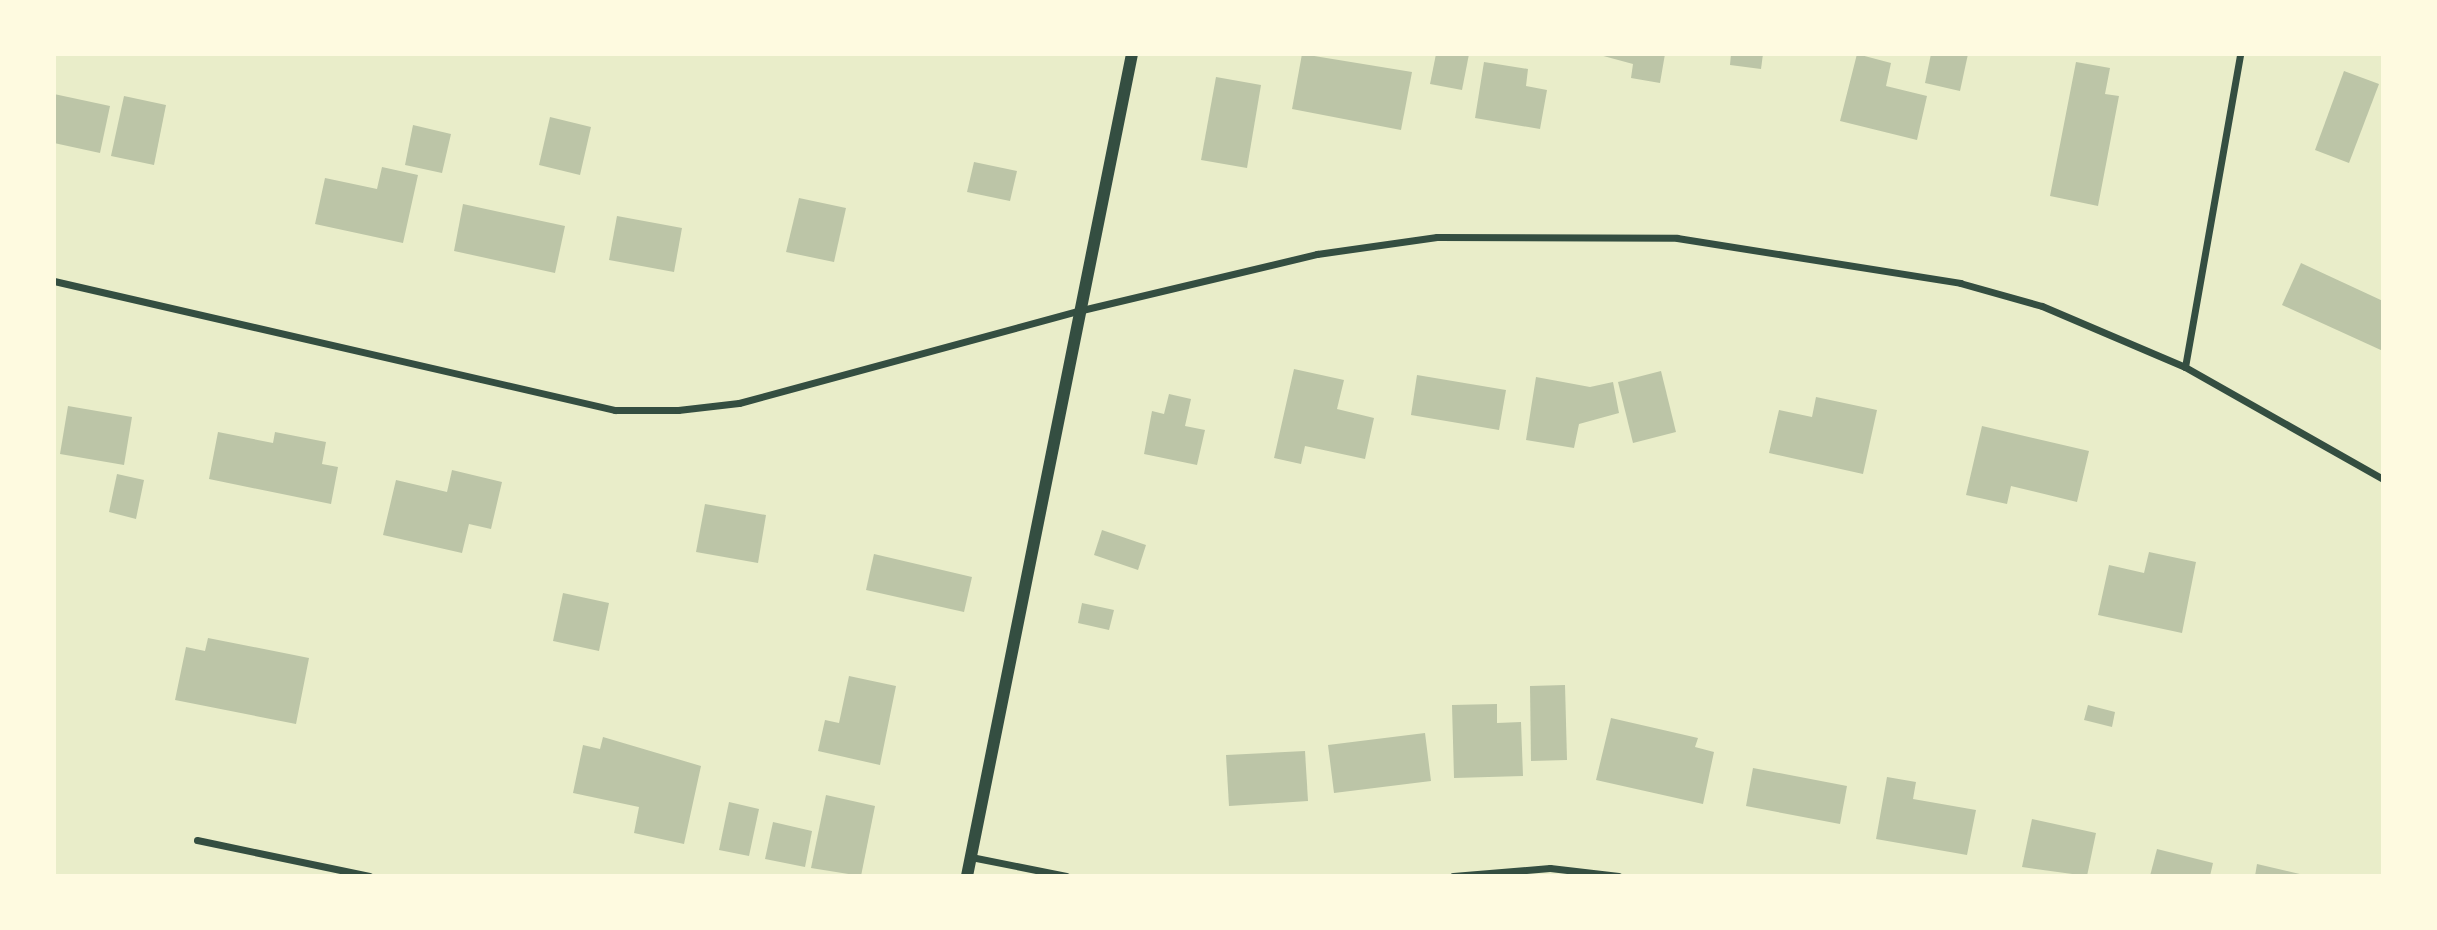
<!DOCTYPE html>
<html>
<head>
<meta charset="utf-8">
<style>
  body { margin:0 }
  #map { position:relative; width:2437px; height:930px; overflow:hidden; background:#e9edc9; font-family:Karla,sans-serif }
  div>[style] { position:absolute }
  .building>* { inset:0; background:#bcc5a7 }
  .minor>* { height:7px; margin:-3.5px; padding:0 3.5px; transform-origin:3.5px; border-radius:3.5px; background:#344e41 }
  .tertiary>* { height:12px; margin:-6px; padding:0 6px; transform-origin:6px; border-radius:6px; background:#344e41 }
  span { translate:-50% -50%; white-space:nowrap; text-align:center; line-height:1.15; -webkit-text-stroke:5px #fefae0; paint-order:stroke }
  .frame { position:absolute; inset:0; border:56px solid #fefae0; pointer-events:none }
</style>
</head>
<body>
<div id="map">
  <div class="building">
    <div style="clip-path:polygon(1302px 54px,1412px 72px,1401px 130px,1292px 109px)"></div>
    <div style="clip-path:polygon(1436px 54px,1469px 54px,1462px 90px,1430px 84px)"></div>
    <div style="clip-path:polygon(1596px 54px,1665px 54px,1660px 83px,1631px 78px,1633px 64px)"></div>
    <div style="clip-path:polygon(1731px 54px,1763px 54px,1761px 69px,1730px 65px)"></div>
    <div style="clip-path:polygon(1857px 54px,1891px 63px,1886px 86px,1927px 96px,1917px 140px,1840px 121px)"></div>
    <div style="clip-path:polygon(1931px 54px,1968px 54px,1960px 91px,1925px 83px)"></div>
    <div style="clip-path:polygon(1484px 62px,1528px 69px,1526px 86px,1547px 90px,1540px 129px,1475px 118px)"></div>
    <div style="clip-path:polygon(2076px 62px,2110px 68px,2105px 94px,2119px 96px,2098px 206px,2050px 196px)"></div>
    <div style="clip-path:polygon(2344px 71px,2379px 84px,2349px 163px,2315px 150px)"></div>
    <div style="clip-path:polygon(1216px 77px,1261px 85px,1247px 168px,1201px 160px)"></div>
    <div style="clip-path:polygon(54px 94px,110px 106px,100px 153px,54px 143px)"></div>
    <div style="clip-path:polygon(124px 96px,166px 105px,154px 165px,111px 156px)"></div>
    <div style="clip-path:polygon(550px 117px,591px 127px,580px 175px,539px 165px)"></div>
    <div style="clip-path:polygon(413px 125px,451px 134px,442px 173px,405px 165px)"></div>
    <div style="clip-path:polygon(974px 162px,1017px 171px,1010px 201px,967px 192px)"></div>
    <div style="clip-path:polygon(382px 167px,418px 175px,403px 243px,315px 224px,325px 178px,377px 189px)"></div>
    <div style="clip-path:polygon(799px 198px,846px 208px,834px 262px,786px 252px)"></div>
    <div style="clip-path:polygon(463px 204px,565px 226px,555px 273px,454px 251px)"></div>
    <div style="clip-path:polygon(617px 216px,682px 228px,674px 272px,609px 260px)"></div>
    <div style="clip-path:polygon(2301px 263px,2383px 301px,2383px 351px,2282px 305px)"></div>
    <div style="clip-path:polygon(1294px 369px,1344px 380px,1337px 409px,1374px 418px,1365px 459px,1305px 446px,1301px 464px,1274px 458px)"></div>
    <div style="clip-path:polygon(1661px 371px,1676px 432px,1633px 443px,1618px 382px)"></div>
    <div style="clip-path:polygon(1417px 375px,1506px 390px,1499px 430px,1411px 415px)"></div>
    <div style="clip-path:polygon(1536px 377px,1590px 387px,1613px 382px,1619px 413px,1579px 424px,1574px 448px,1526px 440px)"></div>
    <div style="clip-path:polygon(1169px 394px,1191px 399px,1185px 426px,1205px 430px,1197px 465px,1144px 454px,1152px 411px,1164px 414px)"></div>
    <div style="clip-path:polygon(1816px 397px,1877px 410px,1863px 474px,1769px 453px,1779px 410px,1812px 417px)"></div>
    <div style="clip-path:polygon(68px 406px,132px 417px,124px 465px,60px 454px)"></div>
    <div style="clip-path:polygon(1982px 426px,2089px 451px,2077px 502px,2011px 486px,2007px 504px,1966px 495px)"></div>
    <div style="clip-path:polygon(218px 432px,273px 443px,275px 432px,326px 442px,322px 464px,338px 467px,331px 504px,209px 479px)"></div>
    <div style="clip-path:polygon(452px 470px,502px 482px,491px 529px,469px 524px,462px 553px,383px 535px,396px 480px,447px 492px)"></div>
    <div style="clip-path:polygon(117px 474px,144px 480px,136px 519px,109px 512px)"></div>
    <div style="clip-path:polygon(705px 504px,766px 515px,758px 563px,696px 552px)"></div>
    <div style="clip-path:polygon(1102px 530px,1146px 545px,1138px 570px,1094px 555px)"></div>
    <div style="clip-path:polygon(2149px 552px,2196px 562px,2182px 633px,2098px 615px,2109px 565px,2144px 573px)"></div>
    <div style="clip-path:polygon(874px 554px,972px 577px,964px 612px,866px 590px)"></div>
    <div style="clip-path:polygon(563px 593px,609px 603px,599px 651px,553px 641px)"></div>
    <div style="clip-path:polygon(1082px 603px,1114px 610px,1109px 630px,1078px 623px)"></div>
    <div style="clip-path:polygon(208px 638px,309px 658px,296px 724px,175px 700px,186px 647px,205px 651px)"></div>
    <div style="clip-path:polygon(849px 676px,896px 686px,880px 765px,818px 751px,825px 720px,839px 723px)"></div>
    <div style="clip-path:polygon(1565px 685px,1567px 760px,1531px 761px,1530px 686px)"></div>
    <div style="clip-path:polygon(1497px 704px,1497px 723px,1521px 722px,1523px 776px,1454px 778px,1452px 705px)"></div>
    <div style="clip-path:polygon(2088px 705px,2115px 712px,2112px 727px,2084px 720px)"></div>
    <div style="clip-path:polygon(1611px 718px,1698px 738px,1695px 747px,1714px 752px,1703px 804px,1596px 780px)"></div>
    <div style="clip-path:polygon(1425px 733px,1431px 781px,1334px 793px,1328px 745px)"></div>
    <div style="clip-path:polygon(603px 737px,701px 766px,684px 844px,634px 833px,639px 807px,573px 793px,583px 745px,600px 749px)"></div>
    <div style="clip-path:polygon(1305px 751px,1308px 801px,1229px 806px,1226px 755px)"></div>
    <div style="clip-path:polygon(1753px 768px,1847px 786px,1840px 824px,1746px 806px)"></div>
    <div style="clip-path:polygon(1887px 777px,1916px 782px,1913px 799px,1976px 810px,1967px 855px,1876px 839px)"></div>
    <div style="clip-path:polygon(826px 795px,875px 806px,861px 876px,811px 868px)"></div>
    <div style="clip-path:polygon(729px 802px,759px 809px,749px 856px,719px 850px)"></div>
    <div style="clip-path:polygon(2032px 819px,2096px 833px,2087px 876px,2022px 867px)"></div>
    <div style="clip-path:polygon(773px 822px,812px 831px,805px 867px,765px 859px)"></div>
    <div style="clip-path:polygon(2157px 849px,2213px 863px,2210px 876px,2150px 876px)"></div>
    <div style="clip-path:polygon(2257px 864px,2304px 875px,2304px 876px,2255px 876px)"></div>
  </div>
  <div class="minor">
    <div style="left:54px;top:281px;width:576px;rotate:12.95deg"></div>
    <div style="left:615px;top:410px;width:63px"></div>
    <div style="left:678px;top:410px;width:61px;rotate:-6.5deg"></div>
    <div style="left:739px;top:403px;width:355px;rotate:-15.2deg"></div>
    <div style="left:1082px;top:310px;width:242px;rotate:-13.4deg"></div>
    <div style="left:1317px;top:254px;width:121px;rotate:-8.1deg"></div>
    <div style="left:1437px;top:237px;width:240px;rotate:0.2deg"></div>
    <div style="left:1677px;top:238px;width:287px;rotate:9deg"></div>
    <div style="left:1960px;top:283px;width:85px;rotate:15.7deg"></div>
    <div style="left:2042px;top:306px;width:155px;rotate:23.1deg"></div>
    <div style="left:2185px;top:367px;width:227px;rotate:29.5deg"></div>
    <div style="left:2185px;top:367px;width:318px;rotate:-80deg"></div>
    <div style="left:197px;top:840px;width:176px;rotate:11.8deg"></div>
    <div style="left:971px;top:857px;width:97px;rotate:11.3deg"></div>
    <div style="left:1453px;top:876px;width:97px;rotate:-4.7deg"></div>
    <div style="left:1550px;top:868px;width:69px;rotate:6.6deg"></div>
  </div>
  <div class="tertiary">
    <div style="left:967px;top:876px;width:838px;rotate:-78.65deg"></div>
  </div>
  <div class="frame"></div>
</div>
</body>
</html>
